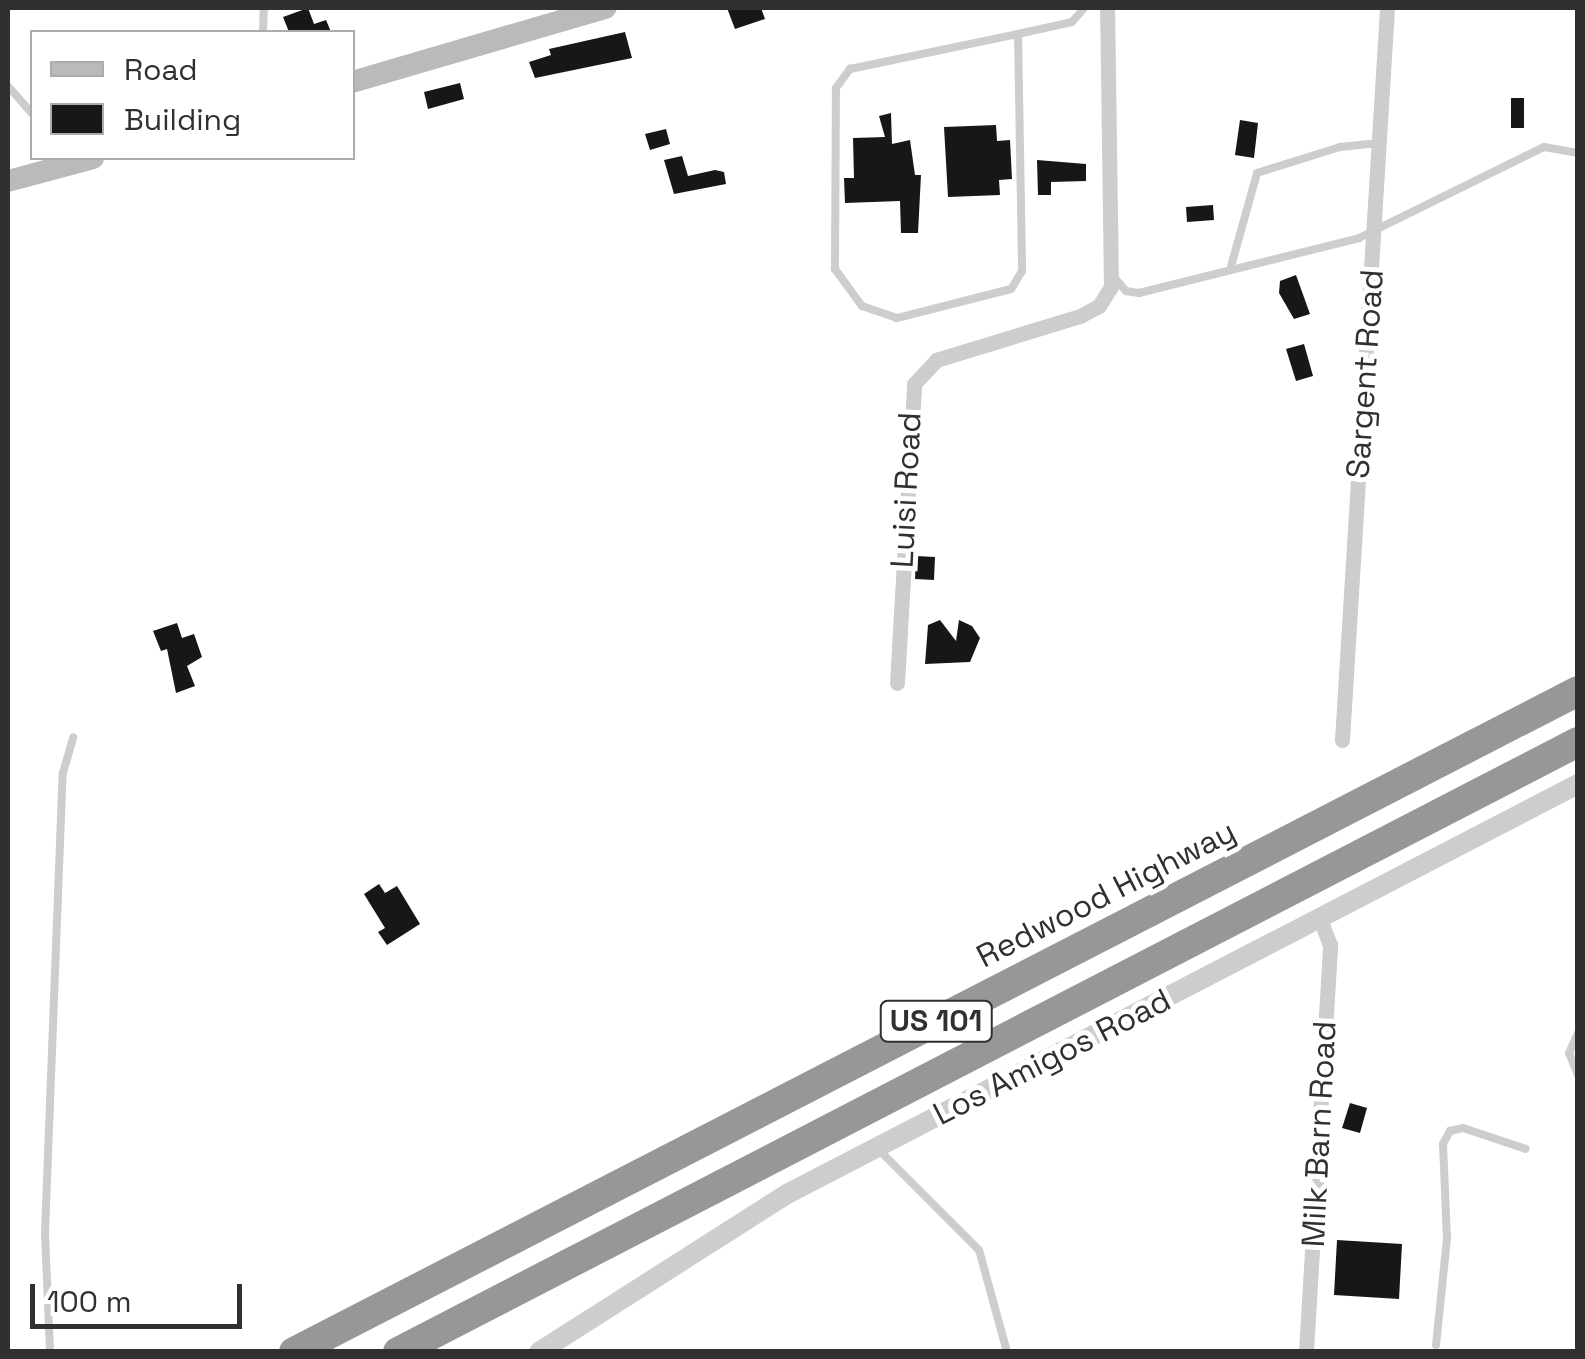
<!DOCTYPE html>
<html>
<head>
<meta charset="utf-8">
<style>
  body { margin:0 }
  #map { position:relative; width:1585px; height:1359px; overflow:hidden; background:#fff; font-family:"Space Grotesk",sans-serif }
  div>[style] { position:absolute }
  .building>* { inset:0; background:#171717 }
  .service>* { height:8px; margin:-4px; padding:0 4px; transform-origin:4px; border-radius:4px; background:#cdcdcd }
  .minor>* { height:15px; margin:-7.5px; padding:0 7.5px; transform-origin:7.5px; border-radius:7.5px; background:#cdcdcd }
  .tertiary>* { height:20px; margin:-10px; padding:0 10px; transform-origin:10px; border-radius:10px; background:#cdcdcd }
  .secondary>* { height:22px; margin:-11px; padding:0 11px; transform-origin:11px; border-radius:11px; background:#bababa }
  .motorway>* { height:30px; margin:-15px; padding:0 15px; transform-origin:15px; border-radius:15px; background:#979797 }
  span { translate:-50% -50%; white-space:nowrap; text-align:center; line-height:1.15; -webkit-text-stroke:10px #fff; paint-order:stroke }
  .shield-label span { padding:2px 8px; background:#fff; border:2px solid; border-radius:8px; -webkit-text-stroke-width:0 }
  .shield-label { font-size:30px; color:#303030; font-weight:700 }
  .street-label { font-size:32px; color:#303030 }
  .frame { position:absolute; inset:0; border:10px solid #303030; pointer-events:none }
  .legend { position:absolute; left:30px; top:30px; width:325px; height:130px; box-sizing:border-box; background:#fff; border:2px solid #acacac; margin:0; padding:12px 18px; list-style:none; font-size:30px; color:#303030 }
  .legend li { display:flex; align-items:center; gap:20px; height:50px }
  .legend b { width:50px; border:2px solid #acacac }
  .scale { position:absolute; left:30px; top:1284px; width:212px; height:45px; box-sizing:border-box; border:5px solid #303030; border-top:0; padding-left:12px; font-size:30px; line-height:35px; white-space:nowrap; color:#303030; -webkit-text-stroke:8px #fff; paint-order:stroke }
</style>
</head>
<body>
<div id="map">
  <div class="building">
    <div style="clip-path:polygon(308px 8px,314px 24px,326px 20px,331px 32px,289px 32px,283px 17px)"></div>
    <div style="clip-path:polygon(727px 8px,761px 8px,765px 19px,735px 29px)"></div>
    <div style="clip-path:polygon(625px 32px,632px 58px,535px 78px,529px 62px,551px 55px,549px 49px)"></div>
    <div style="clip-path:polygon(460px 83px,464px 99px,428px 109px,424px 92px)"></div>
    <div style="clip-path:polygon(1511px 98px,1524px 98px,1524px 128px,1511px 128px)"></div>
    <div style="clip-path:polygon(891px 113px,892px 144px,910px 140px,915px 175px,921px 175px,918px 233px,901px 233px,900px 201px,845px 203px,844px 178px,854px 178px,853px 138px,885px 137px,879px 116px)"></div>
    <div style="clip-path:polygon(1240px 120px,1258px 123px,1254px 158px,1235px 155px)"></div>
    <div style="clip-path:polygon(996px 125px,997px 141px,1010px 140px,1012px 179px,999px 180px,1000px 195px,948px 197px,944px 127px)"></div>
    <div style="clip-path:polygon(666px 129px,670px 144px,650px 150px,645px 134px)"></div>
    <div style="clip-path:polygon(682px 156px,688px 176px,715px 170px,724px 172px,726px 184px,674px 194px,664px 160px)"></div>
    <div style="clip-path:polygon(1037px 160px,1086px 164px,1086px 181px,1051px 182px,1051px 195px,1038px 195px)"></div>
    <div style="clip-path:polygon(1213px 205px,1214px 220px,1187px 222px,1186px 207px)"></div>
    <div style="clip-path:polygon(1296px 275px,1310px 314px,1294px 319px,1279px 293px,1280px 281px)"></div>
    <div style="clip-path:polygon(1304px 344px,1313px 376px,1296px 381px,1286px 349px)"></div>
    <div style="clip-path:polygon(916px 556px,935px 557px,934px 580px,915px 579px)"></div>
    <div style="clip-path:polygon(940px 620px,956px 641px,959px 620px,972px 626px,980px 638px,970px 662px,925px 664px,928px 625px)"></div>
    <div style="clip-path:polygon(177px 623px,182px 638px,194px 634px,202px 657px,187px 666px,195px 686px,176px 693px,167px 649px,161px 651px,153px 631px)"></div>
    <div style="clip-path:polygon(379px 884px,385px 893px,397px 886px,420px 924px,387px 945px,378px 932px,385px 928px,364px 894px)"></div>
    <div style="clip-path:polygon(1350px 1103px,1367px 1108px,1360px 1133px,1342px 1128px)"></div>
    <div style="clip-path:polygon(1337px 1240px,1402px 1244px,1399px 1299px,1334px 1295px)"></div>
  </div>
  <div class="service">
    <div style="left:263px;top:32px;width:24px;rotate:-88deg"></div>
    <div style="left:1018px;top:34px;width:237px;rotate:89deg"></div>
    <div style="left:1022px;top:271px;width:21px;rotate:121deg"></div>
    <div style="left:1011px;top:289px;width:118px;rotate:165.7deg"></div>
    <div style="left:897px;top:318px;width:37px;rotate:-161deg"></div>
    <div style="left:862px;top:306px;width:46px;rotate:-126.1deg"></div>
    <div style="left:835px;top:269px;width:181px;rotate:-89.7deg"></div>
    <div style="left:836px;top:88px;width:24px;rotate:-54deg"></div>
    <div style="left:850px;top:69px;width:172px;rotate:-11.8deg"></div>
    <div style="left:1018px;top:34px;width:55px;rotate:-12.5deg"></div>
    <div style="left:1072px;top:22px;width:18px;rotate:-49deg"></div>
    <div style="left:8px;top:86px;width:37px;rotate:49deg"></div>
    <div style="left:1230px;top:270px;width:101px;rotate:-74.4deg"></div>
    <div style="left:1257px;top:173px;width:87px;rotate:-17.4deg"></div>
    <div style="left:1340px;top:147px;width:39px;rotate:-6deg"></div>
    <div style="left:1113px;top:276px;width:20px;rotate:49deg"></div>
    <div style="left:1126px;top:291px;width:13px;rotate:9deg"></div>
    <div style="left:1139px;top:293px;width:227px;rotate:-14deg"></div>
    <div style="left:1359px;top:238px;width:206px;rotate:-26.2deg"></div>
    <div style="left:1544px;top:147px;width:35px;rotate:10deg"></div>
    <div style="left:1578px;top:1033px;width:22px;rotate:114deg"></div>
    <div style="left:1569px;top:1053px;width:24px;rotate:68deg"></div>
    <div style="left:877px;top:1148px;width:144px;rotate:45deg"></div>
    <div style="left:979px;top:1250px;width:102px;rotate:74.6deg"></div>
    <div style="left:1436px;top:1345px;width:107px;rotate:-84.1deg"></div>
    <div style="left:1447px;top:1239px;width:95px;rotate:-92.4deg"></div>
    <div style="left:1443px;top:1144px;width:15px;rotate:-62deg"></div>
    <div style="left:1450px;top:1131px;width:13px;rotate:-13deg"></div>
    <div style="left:1463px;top:1128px;width:66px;rotate:18.4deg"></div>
    <div style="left:50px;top:1352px;width:119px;rotate:-92.4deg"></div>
    <div style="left:45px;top:1233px;width:460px;rotate:-87.8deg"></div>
    <div style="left:63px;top:773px;width:37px;rotate:-74deg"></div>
  </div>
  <div class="minor">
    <div style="left:897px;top:683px;width:299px;rotate:-86.7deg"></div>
    <div style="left:914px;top:384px;width:33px;rotate:-47deg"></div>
    <div style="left:936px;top:360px;width:151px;rotate:-17deg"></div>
    <div style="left:1080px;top:316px;width:21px;rotate:-28deg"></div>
    <div style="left:1099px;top:306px;width:22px;rotate:-58deg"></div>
    <div style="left:1111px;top:287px;width:279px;rotate:-90.8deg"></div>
    <div style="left:1342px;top:740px;width:733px;rotate:-86.48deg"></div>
    <div style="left:1306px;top:1352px;width:408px;rotate:-86.6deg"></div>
    <div style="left:1330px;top:945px;width:28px;rotate:-111deg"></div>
  </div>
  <div class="tertiary">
    <div style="left:539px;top:1352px;width:296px;rotate:-32.5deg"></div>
    <div style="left:789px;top:1193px;width:889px;rotate:-27.4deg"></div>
  </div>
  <div class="secondary">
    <div style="left:352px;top:82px;width:264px;rotate:-16.3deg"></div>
    <div style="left:8px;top:181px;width:88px;rotate:-15.1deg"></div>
  </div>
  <div class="motorway">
    <div style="left:294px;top:1352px;width:1444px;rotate:-27.24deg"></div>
    <div style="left:398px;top:1352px;width:1328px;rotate:-27.34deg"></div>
  </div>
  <div class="shield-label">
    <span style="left:936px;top:1021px">US 101</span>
  </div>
  <div class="street-label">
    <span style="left:1365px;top:374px;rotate:-86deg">Sargent Road</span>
    <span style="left:906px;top:490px;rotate:-87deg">Luisi Road</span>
    <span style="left:1106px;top:894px;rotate:-27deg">Redwood Highway</span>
    <span style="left:1052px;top:1057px;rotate:-27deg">Los Amigos Road</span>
    <span style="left:1319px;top:1134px;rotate:-87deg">Milk Barn Road</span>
  </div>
  <div class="frame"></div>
  <ul class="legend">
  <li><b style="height:12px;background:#bababa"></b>Road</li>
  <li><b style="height:28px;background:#171717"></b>Building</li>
  </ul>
  <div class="scale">100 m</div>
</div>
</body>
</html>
